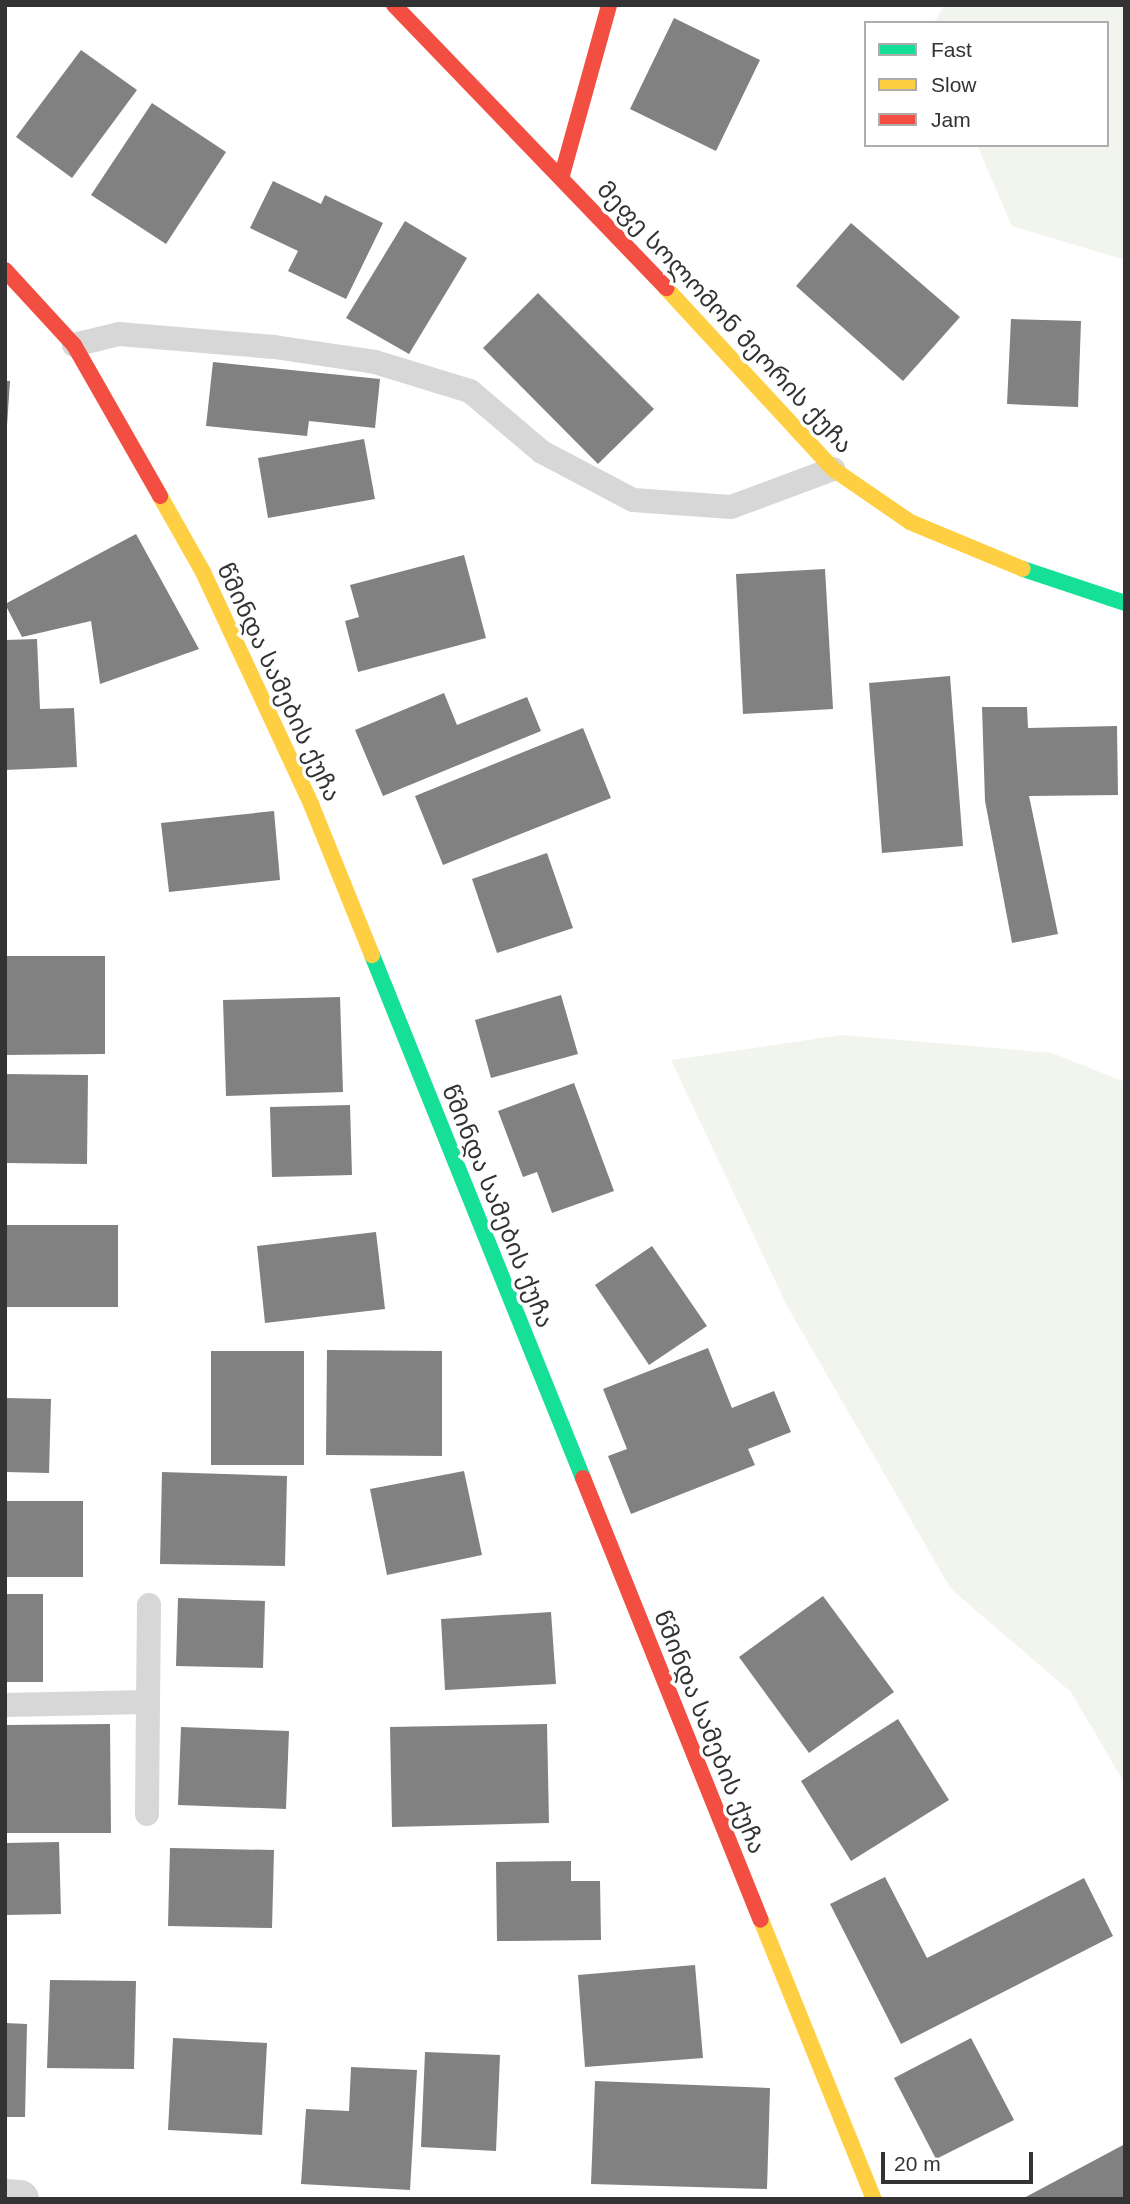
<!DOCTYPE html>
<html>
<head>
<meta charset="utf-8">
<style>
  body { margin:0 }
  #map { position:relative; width:1130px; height:2204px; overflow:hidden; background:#fff; font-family:Helvetica,"Noto Sans Georgian",sans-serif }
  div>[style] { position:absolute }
  .green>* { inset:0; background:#f1f5ed }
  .building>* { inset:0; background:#818181 }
  .lane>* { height:24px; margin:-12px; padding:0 12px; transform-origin:12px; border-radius:12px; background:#d7d7d7 }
  .street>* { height:38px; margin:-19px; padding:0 19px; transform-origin:19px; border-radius:19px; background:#d7d7d7 }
  .fast>* { height:16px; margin:-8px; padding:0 8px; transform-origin:8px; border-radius:8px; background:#16e098 }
  .slow>* { height:16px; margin:-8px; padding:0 8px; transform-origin:8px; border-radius:8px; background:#ffcf43 }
  .jam>* { height:16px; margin:-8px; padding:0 8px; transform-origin:8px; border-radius:8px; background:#f24e42 }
  span { translate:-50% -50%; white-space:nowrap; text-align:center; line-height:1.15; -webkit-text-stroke:7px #fff; paint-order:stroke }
  .street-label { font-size:24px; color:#333 }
  .frame { position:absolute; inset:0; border:7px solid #333; pointer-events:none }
  .legend { position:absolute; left:864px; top:21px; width:245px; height:126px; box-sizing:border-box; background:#fff; border:2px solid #adadad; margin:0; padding:9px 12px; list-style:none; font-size:21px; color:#333 }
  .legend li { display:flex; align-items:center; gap:14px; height:35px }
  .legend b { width:35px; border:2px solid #adadad }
  .scale { position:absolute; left:881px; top:2152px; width:152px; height:32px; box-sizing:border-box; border:4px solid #333; border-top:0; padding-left:9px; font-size:21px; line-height:24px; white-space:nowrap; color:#333; -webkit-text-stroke:5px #fff; paint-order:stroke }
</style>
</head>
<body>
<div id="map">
  <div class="green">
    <div style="clip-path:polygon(944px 5px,1125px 5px,1125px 260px,1012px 226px,977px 145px,1107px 145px,1107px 23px,934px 23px)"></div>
    <div style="clip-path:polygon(842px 1035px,1052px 1053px,1125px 1082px,1125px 1784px,1071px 1692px,951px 1589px,787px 1306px,671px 1060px)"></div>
  </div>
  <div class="building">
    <div style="clip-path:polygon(674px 18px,760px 60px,716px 151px,630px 109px)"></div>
    <div style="clip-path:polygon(81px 50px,137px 90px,72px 178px,16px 137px)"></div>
    <div style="clip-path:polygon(152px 103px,226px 152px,166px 244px,91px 195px)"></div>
    <div style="clip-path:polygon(273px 181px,321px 204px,325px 195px,383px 223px,346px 299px,288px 271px,298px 251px,250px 228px)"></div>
    <div style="clip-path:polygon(405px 221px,467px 258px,409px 354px,346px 318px)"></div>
    <div style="clip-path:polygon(851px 223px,960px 317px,903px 381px,796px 286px)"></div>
    <div style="clip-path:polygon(538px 293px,654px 409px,598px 464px,483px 348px)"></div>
    <div style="clip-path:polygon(1011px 319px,1081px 321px,1078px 407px,1007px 404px)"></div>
    <div style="clip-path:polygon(213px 362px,380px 379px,375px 428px,309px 421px,307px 436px,206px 426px)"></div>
    <div style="clip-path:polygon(5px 381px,10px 381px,7px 426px,5px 426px)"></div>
    <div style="clip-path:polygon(364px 439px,375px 499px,268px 518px,258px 458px)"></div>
    <div style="clip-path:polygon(136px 534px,199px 649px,100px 684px,91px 621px,22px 637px,5px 604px)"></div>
    <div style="clip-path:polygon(464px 555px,486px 638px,358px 672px,345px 621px,359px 617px,350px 585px)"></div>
    <div style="clip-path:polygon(825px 569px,833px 709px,743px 714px,736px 574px)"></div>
    <div style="clip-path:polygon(37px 639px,40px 709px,74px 708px,77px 767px,5px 770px,5px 640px)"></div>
    <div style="clip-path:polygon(950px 676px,963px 846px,882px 853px,869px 683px)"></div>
    <div style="clip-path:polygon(444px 693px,457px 725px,527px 697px,541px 731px,383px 796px,355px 730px)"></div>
    <div style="clip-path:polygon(982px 707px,1027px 707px,1028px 728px,1117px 726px,1118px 795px,1029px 796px,1058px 934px,1012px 943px,985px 801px)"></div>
    <div style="clip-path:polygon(583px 728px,611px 798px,443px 865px,415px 796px)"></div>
    <div style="clip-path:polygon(274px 811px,280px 880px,169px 892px,161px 823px)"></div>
    <div style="clip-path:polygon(547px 853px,573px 928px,497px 953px,472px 879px)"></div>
    <div style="clip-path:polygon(5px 956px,105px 956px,105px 1054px,5px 1055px)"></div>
    <div style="clip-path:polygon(561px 995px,578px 1054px,491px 1078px,475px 1020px)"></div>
    <div style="clip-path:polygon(340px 997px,343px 1092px,226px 1096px,223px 1000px)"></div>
    <div style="clip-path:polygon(5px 1074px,88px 1075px,87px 1164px,5px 1163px)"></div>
    <div style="clip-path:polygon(574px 1083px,614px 1191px,552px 1213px,537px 1172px,523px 1177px,498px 1111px)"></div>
    <div style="clip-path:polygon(350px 1105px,352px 1175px,272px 1177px,270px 1107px)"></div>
    <div style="clip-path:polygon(5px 1225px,118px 1225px,118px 1307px,5px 1307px)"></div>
    <div style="clip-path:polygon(376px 1232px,385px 1309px,265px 1323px,257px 1246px)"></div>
    <div style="clip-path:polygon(652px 1246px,707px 1326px,649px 1365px,595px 1285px)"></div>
    <div style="clip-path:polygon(708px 1348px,732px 1408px,774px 1391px,791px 1432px,748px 1449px,755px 1465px,631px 1514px,608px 1456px,627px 1449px,603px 1389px)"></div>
    <div style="clip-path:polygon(327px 1350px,442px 1351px,442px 1456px,326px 1455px)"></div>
    <div style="clip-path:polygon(211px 1351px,304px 1351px,304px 1465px,211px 1465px)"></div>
    <div style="clip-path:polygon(5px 1398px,51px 1399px,49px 1473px,5px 1472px)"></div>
    <div style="clip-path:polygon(464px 1471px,482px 1555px,387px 1575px,370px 1489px)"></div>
    <div style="clip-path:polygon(162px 1472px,287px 1476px,285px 1566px,160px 1564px)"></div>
    <div style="clip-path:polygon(5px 1501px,83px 1501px,83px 1577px,5px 1577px)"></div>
    <div style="clip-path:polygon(5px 1594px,43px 1594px,43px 1682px,5px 1682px)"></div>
    <div style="clip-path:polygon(823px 1596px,894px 1692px,809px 1753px,739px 1657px)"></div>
    <div style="clip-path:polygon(178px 1598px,265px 1601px,263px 1668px,176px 1666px)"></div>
    <div style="clip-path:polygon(551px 1612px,556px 1684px,445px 1690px,441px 1619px)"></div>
    <div style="clip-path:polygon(898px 1719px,949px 1800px,851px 1861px,801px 1781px)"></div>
    <div style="clip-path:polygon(110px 1724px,111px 1833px,5px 1833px,5px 1725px)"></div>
    <div style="clip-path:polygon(547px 1724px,549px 1823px,392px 1827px,390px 1727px)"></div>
    <div style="clip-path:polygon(181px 1727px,289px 1731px,286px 1809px,178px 1805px)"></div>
    <div style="clip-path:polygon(59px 1842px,61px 1914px,5px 1915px,5px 1843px)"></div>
    <div style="clip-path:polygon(170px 1848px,274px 1850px,272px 1928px,168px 1926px)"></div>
    <div style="clip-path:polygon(571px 1861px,571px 1881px,600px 1881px,601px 1940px,497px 1941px,496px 1862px)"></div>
    <div style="clip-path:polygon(885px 1877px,927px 1958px,1084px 1878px,1113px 1936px,901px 2044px,830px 1904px)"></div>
    <div style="clip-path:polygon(695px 1965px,703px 2058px,585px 2067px,578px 1975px)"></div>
    <div style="clip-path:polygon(50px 1980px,136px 1981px,134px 2069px,47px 2068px)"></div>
    <div style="clip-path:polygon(5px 2023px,27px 2024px,25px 2117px,5px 2117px)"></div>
    <div style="clip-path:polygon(173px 2038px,267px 2043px,262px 2135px,168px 2130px)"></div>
    <div style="clip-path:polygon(971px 2038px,1014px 2120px,936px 2159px,894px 2078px)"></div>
    <div style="clip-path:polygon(425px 2052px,500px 2055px,496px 2151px,421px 2147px)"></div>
    <div style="clip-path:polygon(351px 2067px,417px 2070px,410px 2190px,301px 2184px,306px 2109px,349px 2111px)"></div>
    <div style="clip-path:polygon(595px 2081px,770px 2088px,767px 2189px,591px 2184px)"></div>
    <div style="clip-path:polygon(1125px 2144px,1125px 2199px,1022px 2199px)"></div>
  </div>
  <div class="lane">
    <div style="left:74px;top:345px;width:46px;rotate:-13.7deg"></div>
    <div style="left:119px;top:334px;width:156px;rotate:4.8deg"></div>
    <div style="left:274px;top:347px;width:102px;rotate:8.4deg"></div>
    <div style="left:375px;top:362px;width:99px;rotate:17deg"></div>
    <div style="left:470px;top:391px;width:94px;rotate:40.3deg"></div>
    <div style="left:542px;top:452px;width:103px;rotate:27.8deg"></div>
    <div style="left:633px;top:500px;width:98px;rotate:4.1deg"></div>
    <div style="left:731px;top:507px;width:109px;rotate:-20.4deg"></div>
    <div style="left:5px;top:1705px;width:143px;rotate:-1.2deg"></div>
    <div style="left:148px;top:1702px;width:97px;rotate:-89.4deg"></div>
    <div style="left:147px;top:1814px;width:112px;rotate:-89.5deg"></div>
  </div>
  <div class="street">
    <div style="left:5px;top:2198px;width:15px;rotate:4deg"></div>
  </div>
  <div class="fast">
    <div style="left:1023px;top:569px;width:108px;rotate:18.4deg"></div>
    <div style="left:372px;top:955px;width:564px;rotate:68.03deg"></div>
  </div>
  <div class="slow">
    <div style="left:666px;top:288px;width:246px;rotate:47.3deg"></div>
    <div style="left:833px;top:469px;width:93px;rotate:34.5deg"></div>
    <div style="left:910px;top:522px;width:122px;rotate:22.6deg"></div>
    <div style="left:160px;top:496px;width:87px;rotate:60.5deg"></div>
    <div style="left:203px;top:572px;width:256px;rotate:65deg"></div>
    <div style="left:311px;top:804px;width:163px;rotate:68deg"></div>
    <div style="left:761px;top:1920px;width:301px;rotate:68deg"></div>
  </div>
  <div class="jam">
    <div style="left:394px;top:5px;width:393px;rotate:46.1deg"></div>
    <div style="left:562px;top:175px;width:176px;rotate:-74.5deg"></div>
    <div style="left:5px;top:270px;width:102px;rotate:47.4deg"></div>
    <div style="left:74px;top:345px;width:174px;rotate:60.3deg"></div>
    <div style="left:583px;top:1478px;width:476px;rotate:68.1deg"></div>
  </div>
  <div class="street-label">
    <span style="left:725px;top:317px;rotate:47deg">მეფე სოლომონ მეორის ქუჩა</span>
    <span style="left:279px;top:682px;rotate:65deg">წმინდა სამების ქუჩა</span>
    <span style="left:498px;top:1206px;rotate:68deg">წმინდა სამების ქუჩა</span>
    <span style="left:710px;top:1732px;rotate:68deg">წმინდა სამების ქუჩა</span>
  </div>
  <div class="frame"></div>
  <ul class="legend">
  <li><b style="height:9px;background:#16e098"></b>Fast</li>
  <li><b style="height:9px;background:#ffcf43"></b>Slow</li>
  <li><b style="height:9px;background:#f24e42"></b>Jam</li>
  </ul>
  <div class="scale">20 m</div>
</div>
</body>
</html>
